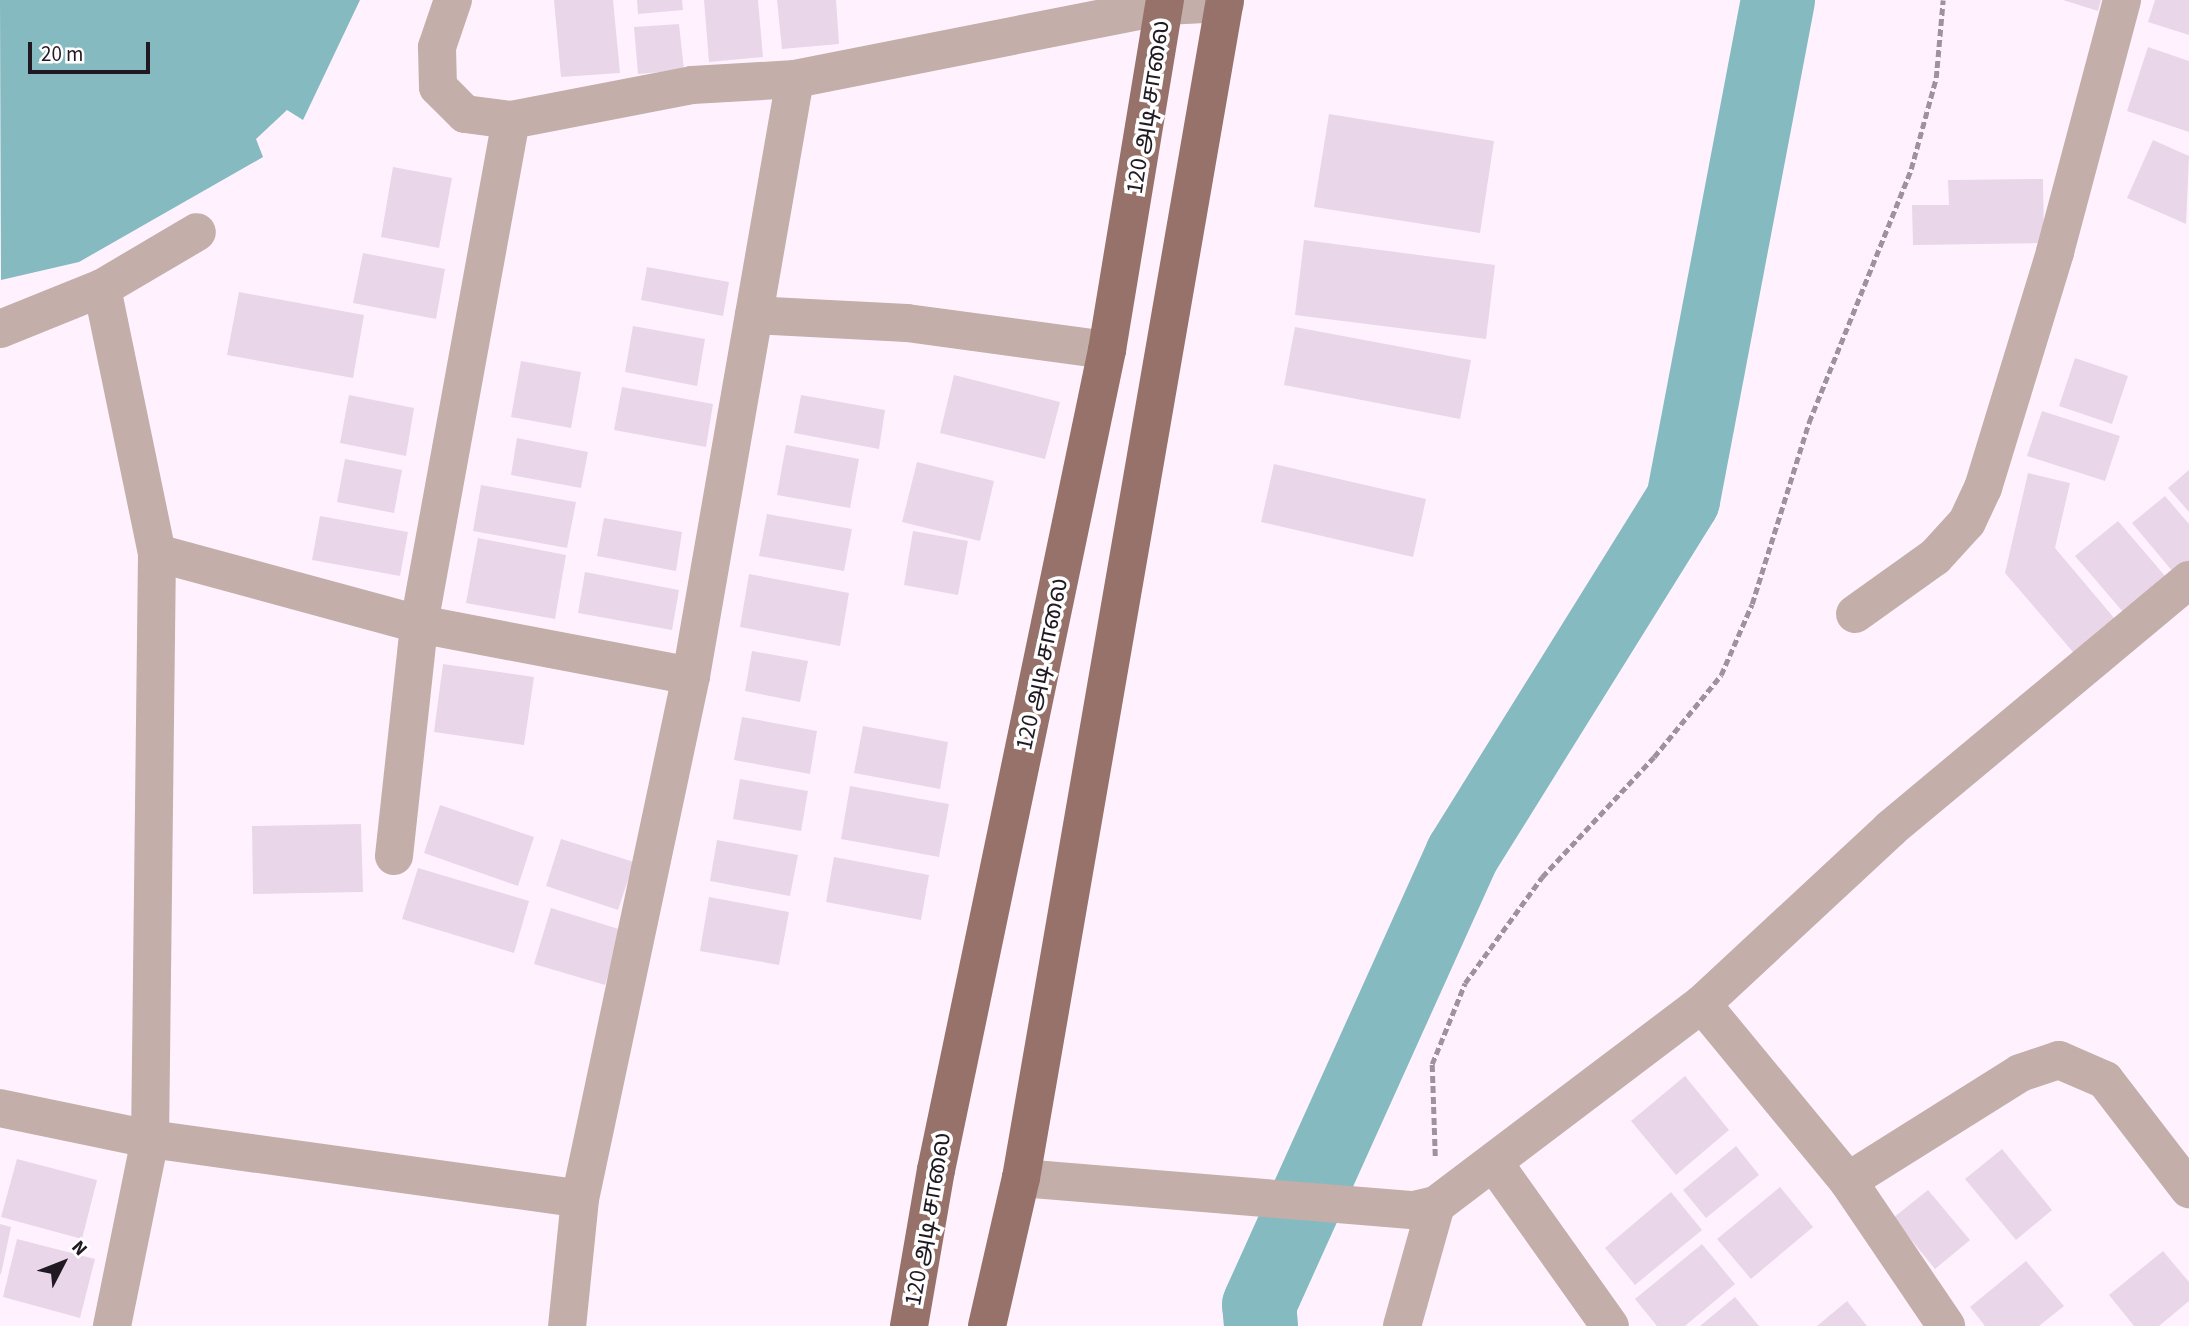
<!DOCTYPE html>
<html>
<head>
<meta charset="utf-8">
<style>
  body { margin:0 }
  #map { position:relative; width:2189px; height:1326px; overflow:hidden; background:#fff2fe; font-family:"Source Sans 3","Noto Sans Tamil",sans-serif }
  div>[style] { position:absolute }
  .water>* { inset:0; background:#85bac0 }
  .river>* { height:74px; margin:-37px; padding:0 37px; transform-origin:37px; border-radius:37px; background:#85bac0 }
  .building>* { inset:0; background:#ead6e9 }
  .path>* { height:4.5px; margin-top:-2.25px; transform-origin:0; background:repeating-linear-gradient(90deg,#9e939d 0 7px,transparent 0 10.5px) }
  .minor>* { height:38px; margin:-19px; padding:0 19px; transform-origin:19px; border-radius:19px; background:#c3aeaa }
  .major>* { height:38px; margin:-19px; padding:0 19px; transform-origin:19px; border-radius:19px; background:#96726a }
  span { translate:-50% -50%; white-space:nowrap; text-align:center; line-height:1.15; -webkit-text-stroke:7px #fff; paint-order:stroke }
  .street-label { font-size:24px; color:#211921 }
  .north { position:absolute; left:28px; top:1228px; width:70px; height:70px; -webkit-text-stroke:5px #fff; paint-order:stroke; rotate:48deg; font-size:19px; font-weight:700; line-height:28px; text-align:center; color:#211921 }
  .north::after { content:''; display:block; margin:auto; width:24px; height:32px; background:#211921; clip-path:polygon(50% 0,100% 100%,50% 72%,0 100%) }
  .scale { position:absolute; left:28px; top:42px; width:122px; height:32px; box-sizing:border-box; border:4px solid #211921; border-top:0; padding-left:9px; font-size:21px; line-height:24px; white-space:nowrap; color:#211921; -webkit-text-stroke:5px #fff; paint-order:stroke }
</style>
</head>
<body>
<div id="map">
  <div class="water">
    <div style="clip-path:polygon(0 0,360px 0,303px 120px,287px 110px,256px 139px,263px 157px,79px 262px,1px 280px)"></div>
  </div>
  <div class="river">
    <div style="left:1261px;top:1326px;width:21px;rotate:-95deg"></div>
    <div style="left:1259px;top:1305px;width:494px;rotate:-65.7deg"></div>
    <div style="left:1462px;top:855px;width:418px;rotate:-58.1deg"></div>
    <div style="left:1683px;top:500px;width:509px;rotate:-79.24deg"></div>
  </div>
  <div class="building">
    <div style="clip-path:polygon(554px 0,613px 0,620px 73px,561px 77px)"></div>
    <div style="clip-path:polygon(637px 0,682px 0,683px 10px,638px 14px)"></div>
    <div style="clip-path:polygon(704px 0,758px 0,763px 57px,709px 62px)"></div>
    <div style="clip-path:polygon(777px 0,836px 0,839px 44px,782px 49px)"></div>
    <div style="clip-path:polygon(2063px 0,2101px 0,2098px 11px)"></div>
    <div style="clip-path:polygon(2155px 0,2189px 0,2189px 35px,2148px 22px)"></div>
    <div style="clip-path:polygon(679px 24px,684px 70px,638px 74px,634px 27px)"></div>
    <div style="clip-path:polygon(2148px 47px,2189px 61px,2189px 132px,2127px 111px)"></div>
    <div style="clip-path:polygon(1329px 114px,1494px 141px,1480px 233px,1314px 207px)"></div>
    <div style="clip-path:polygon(2153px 140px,2189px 156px,2186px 224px,2127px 198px)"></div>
    <div style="clip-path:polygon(393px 167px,452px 178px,439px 248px,381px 237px)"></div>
    <div style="clip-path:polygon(2043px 179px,2044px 243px,1913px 245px,1912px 205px,1949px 205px,1948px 180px)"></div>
    <div style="clip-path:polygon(1304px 240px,1495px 265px,1486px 339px,1295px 315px)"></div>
    <div style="clip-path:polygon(363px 253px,445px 269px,436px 319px,353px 303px)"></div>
    <div style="clip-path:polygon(647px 267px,729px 282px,723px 316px,641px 300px)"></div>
    <div style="clip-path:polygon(239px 292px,364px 315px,353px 378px,227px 355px)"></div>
    <div style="clip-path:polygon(633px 326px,705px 339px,697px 386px,625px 372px)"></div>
    <div style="clip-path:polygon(1295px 327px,1471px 360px,1460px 419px,1284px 385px)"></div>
    <div style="clip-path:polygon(2075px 358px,2128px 376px,2112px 424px,2059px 406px)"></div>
    <div style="clip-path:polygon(521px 361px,581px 372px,571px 428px,511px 417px)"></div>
    <div style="clip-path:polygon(954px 375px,1060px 402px,1045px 459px,940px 433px)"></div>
    <div style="clip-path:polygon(622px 387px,713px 404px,706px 447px,614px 430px)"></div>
    <div style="clip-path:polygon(349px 395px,414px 408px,406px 456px,340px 443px)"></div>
    <div style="clip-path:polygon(801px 395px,885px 410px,879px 449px,794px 433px)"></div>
    <div style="clip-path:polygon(2042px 411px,2120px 436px,2105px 481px,2027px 456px)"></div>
    <div style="clip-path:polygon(517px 438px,588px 452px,581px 488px,511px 475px)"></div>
    <div style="clip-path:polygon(786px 445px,859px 459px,850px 508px,777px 495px)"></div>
    <div style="clip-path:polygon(345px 459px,402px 470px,394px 513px,337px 502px)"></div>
    <div style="clip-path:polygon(917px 462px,994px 481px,980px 541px,902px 522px)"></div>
    <div style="clip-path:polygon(1274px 464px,1426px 499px,1413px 557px,1261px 522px)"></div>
    <div style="clip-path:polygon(2189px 470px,2189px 512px,2168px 488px)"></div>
    <div style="clip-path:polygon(2028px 473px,2070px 483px,2055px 548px,2120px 625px,2079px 659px,2005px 573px)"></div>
    <div style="clip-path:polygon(481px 485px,576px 502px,567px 548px,473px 531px)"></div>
    <div style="clip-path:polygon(2165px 496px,2189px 524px,2189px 568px,2178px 578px,2132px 523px)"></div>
    <div style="clip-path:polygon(767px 514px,852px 529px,844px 571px,759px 556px)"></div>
    <div style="clip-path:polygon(320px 516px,408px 532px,400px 576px,312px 560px)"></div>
    <div style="clip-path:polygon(604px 518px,682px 532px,676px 571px,597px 556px)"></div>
    <div style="clip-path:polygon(2118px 521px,2171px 583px,2129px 619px,2075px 556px)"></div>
    <div style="clip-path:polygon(913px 531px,968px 541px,958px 595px,904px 585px)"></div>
    <div style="clip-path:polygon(478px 538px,566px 555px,555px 619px,466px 603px)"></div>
    <div style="clip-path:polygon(585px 572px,679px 590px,672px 630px,578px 613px)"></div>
    <div style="clip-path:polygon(749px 574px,849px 593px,840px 646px,740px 627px)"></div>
    <div style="clip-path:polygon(752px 651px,808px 661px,800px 702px,745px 691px)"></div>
    <div style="clip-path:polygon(443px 664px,534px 677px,524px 745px,434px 732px)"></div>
    <div style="clip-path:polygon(742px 717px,817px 731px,810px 774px,734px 760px)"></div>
    <div style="clip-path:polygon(863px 726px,948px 742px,940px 789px,854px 773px)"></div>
    <div style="clip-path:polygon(740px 779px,808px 791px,801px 831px,733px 819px)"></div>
    <div style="clip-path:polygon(850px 786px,949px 804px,939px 857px,841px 839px)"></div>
    <div style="clip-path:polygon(440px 805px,534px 837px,518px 886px,424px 853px)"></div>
    <div style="clip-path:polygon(361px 824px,363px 892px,253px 894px,252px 826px)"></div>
    <div style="clip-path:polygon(561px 839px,634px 862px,618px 910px,546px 886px)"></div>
    <div style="clip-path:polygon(717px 840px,798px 855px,790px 896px,710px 881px)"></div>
    <div style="clip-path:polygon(834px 857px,929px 875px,921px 920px,826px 902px)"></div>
    <div style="clip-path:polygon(418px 868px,529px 901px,514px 953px,402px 919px)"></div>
    <div style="clip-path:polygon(709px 897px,789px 912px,779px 965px,700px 951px)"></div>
    <div style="clip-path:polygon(551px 908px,622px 930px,605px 985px,534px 964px)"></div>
    <div style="clip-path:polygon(1685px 1076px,1729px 1130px,1676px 1175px,1631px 1121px)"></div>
    <div style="clip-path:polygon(1736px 1146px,1759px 1175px,1706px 1218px,1683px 1190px)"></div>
    <div style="clip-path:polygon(2002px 1149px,2052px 1210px,2016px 1240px,1965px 1179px)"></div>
    <div style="clip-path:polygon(17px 1159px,97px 1180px,82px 1239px,1px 1217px)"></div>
    <div style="clip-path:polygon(1780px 1187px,1813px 1227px,1751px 1279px,1717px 1239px)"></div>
    <div style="clip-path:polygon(1928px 1190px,1970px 1240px,1935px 1269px,1893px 1218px)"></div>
    <div style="clip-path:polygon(1671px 1192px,1702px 1230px,1635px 1285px,1605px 1248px)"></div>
    <div style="clip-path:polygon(0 1224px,11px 1227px,1px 1274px,0 1274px)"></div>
    <div style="clip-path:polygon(17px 1239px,95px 1259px,80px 1318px,3px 1297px)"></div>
    <div style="clip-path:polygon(1702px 1244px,1735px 1284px,1685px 1326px,1657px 1326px,1635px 1299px)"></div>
    <div style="clip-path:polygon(2163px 1251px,2189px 1282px,2189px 1301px,2159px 1326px,2134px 1326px,2109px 1295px)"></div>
    <div style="clip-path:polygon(2026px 1261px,2064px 1306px,2039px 1326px,1985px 1326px,1970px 1307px)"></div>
    <div style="clip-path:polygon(1735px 1297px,1759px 1326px,1700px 1326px)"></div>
    <div style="clip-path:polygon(1847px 1301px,1867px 1326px,1817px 1326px)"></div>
  </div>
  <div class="path">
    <div style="left:1435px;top:1156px;width:92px;rotate:-91.9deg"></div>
    <div style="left:1432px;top:1064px;width:87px;rotate:-67.8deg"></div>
    <div style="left:1465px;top:983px;width:131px;rotate:-54deg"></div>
    <div style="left:1542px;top:877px;width:164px;rotate:-47deg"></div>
    <div style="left:1654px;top:757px;width:106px;rotate:-50.7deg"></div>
    <div style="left:1721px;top:675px;width:77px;rotate:-66.4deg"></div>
    <div style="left:1752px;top:604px;width:191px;rotate:-72.6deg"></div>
    <div style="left:1809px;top:422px;width:273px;rotate:-68deg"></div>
    <div style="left:1911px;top:169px;width:94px;rotate:-74.6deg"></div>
    <div style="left:1936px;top:78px;width:78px;rotate:-84.9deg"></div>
  </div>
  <div class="minor">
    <div style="left:453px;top:0;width:50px;rotate:108.8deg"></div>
    <div style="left:437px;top:47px;width:40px;rotate:88.6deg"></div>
    <div style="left:438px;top:87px;width:38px;rotate:45deg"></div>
    <div style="left:465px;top:114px;width:46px;rotate:7.4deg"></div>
    <div style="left:511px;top:120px;width:184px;rotate:-10.9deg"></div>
    <div style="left:692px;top:85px;width:103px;rotate:-3.3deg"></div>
    <div style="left:795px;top:79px;width:606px;rotate:99.88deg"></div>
    <div style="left:795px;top:79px;width:377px;rotate:-11.2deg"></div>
    <div style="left:1165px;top:6px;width:60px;rotate:-2.9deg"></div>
    <div style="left:102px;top:288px;width:110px;rotate:-30.5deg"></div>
    <div style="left:754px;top:315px;width:153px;rotate:3deg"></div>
    <div style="left:907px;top:323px;width:202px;rotate:7.7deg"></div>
    <div style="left:0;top:329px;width:110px;rotate:-21.9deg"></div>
    <div style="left:102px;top:288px;width:271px;rotate:78.3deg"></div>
    <div style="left:157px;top:553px;width:586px;rotate:90.68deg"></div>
    <div style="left:150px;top:1139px;width:191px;rotate:101.5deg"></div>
    <div style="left:157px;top:553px;width:271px;rotate:15.2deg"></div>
    <div style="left:419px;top:624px;width:277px;rotate:10.8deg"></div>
    <div style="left:691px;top:676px;width:535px;rotate:101.98deg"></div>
    <div style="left:580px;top:1199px;width:128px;rotate:95.8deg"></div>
    <div style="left:1855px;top:614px;width:98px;rotate:-35.5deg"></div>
    <div style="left:1935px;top:557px;width:47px;rotate:-47.6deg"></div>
    <div style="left:1967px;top:522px;width:38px;rotate:-65deg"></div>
    <div style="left:1983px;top:488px;width:247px;rotate:-73deg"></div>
    <div style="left:2055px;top:252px;width:261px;rotate:-75.1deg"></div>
    <div style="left:394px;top:856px;width:233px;rotate:-83.8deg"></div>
    <div style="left:419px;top:624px;width:512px;rotate:-79.66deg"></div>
    <div style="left:1702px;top:1004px;width:257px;rotate:-42.9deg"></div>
    <div style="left:1890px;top:829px;width:389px;rotate:-39.8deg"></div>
    <div style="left:0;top:1108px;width:153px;rotate:11.7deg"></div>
    <div style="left:150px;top:1139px;width:434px;rotate:7.9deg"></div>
    <div style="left:1494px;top:1163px;width:200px;rotate:54.6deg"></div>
    <div style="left:1021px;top:1178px;width:394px;rotate:4.7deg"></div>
    <div style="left:1414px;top:1210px;width:23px;rotate:-13deg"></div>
    <div style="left:1436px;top:1205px;width:333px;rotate:-37.1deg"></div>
    <div style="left:1702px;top:1004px;width:229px;rotate:50.5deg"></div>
    <div style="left:1848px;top:1181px;width:203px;rotate:-32.1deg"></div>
    <div style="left:2020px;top:1073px;width:41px;rotate:-18.4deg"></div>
    <div style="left:2059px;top:1060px;width:50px;rotate:23.5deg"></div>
    <div style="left:2105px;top:1080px;width:138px;rotate:52.4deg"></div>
    <div style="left:1848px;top:1181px;width:175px;rotate:55.9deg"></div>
    <div style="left:1402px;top:1326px;width:126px;rotate:-74.3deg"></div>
  </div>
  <div class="major">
    <div style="left:909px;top:1326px;width:158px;rotate:-80.2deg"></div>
    <div style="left:936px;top:1170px;width:838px;rotate:-78.22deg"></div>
    <div style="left:1107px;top:350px;width:355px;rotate:-80.6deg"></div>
    <div style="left:987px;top:1326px;width:152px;rotate:-77.1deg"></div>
    <div style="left:1021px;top:1178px;width:1196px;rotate:-80.18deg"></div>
  </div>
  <div class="street-label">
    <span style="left:1148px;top:107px;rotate:-81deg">120 அடி சாலை</span>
    <span style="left:1042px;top:664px;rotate:-78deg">120 அடி சாலை</span>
    <span style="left:928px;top:1219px;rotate:-80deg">120 அடி சாலை</span>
  </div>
  <div class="north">N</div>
  <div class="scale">20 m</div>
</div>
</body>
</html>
